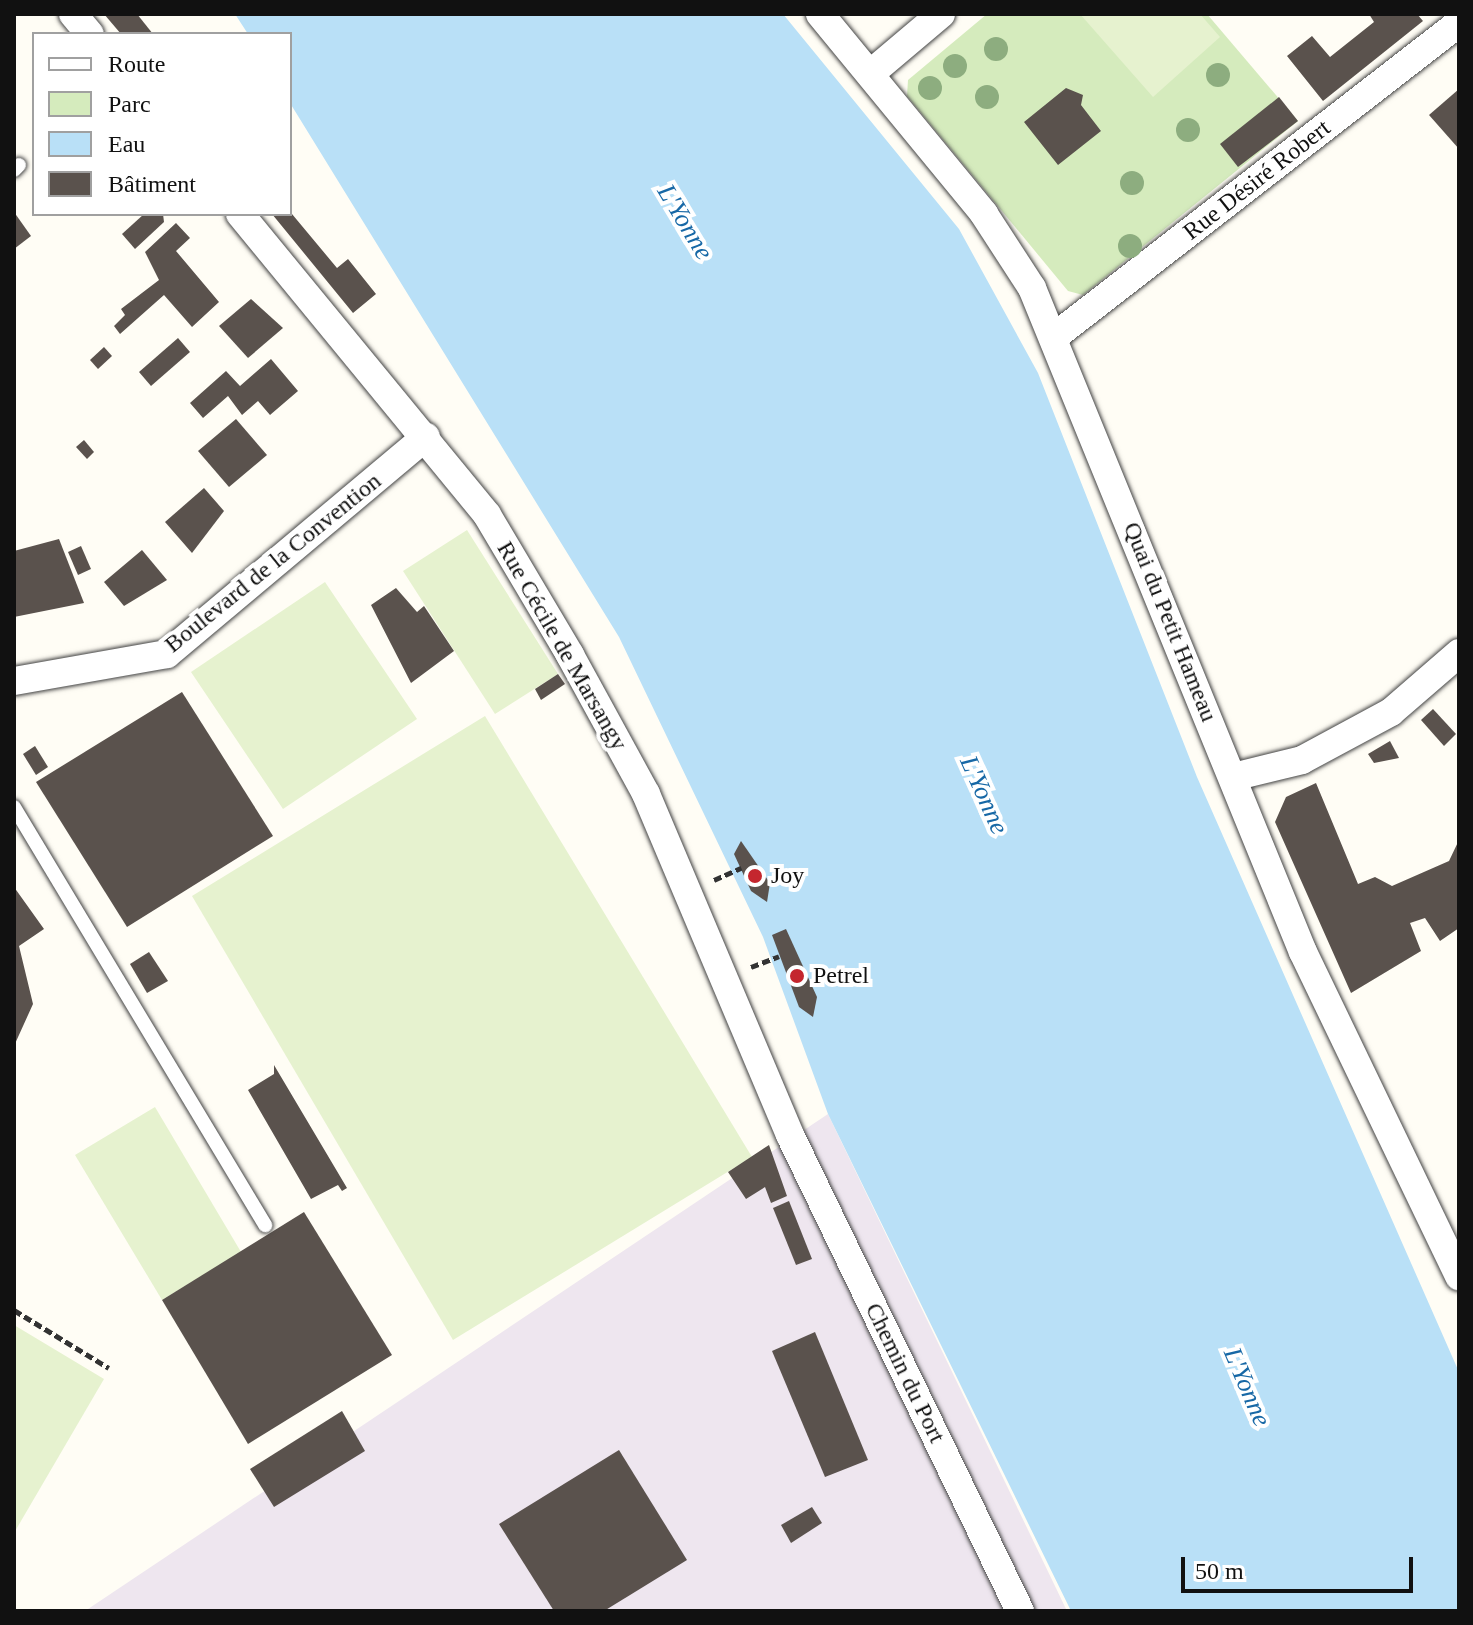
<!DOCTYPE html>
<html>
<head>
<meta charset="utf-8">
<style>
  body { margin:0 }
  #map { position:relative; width:1473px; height:1625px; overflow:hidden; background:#fffdf5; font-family:"Times New Roman",serif }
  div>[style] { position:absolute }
  .industrial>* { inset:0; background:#eee6ef }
  .green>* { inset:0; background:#d5ebbd }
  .pitch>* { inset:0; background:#e6f2cf }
  .water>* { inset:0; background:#b9e0f7 }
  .building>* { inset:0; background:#5a524d }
  .path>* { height:5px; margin-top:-2.5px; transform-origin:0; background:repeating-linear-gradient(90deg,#333 0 8px,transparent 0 12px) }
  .roads { filter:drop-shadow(0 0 2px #444) drop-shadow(0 0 2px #444) }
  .service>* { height:14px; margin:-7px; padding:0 7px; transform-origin:7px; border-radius:7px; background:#fff }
  .minor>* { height:28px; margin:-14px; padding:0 14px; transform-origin:14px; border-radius:14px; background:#fff }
  .trees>* { width:24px; height:24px; margin:-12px; border-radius:50%; background:#8dad7f }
  .dots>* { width:22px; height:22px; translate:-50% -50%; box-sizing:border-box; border:4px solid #fff; border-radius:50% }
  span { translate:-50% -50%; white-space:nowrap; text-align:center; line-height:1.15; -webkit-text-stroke:8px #fff; paint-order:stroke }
  .street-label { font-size:24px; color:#111 }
  .poi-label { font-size:24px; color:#111 }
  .left { translate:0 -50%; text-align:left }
  .water-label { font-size:26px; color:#1768a6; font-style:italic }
  .frame { position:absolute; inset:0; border:16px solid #111; pointer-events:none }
  .legend { position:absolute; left:32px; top:32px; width:260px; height:184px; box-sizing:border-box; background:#fff; border:2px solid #a0a0a0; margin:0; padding:10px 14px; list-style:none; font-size:24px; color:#111 }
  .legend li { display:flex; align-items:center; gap:16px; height:40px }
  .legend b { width:40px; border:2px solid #a0a0a0 }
  .scale { position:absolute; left:1181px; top:1557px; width:232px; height:36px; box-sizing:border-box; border:4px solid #111; border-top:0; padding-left:10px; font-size:24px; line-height:28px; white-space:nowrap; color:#111; -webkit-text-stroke:6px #fff; paint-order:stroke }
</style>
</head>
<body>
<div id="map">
  <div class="industrial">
    <div style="clip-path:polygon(828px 1114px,1067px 1611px,85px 1611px)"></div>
  </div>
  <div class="green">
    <div style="clip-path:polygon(987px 14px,1207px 14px,1298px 121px,1083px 295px,1068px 291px,907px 96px,908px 80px)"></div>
  </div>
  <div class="pitch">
    <div style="clip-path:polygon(1080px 14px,1200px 14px,1220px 37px,1153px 97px)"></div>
    <div style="clip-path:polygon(467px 530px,558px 674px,495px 714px,403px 571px)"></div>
    <div style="clip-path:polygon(325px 582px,417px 719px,283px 809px,191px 672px)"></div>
    <div style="clip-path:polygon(485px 716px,752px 1157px,453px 1340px,192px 896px)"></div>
    <div style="clip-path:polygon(155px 1107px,241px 1252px,162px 1300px,75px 1155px)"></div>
    <div style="clip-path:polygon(14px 1325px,104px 1379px,14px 1533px)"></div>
  </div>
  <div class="water">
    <div style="clip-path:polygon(235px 14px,783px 14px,959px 229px,1038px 373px,1197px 777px,1459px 1372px,1459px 1611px,1071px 1611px,828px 1114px,763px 937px,619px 637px,290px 103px,290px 34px,248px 34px)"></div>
  </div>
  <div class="building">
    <div style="clip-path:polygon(104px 14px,137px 14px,153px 34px,121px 34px)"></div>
    <div style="clip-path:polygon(1369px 14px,1417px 14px,1423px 21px,1323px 101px,1287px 56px,1312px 36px,1330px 57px,1374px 22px)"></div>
    <div style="clip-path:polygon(1066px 88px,1083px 95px,1081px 105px,1101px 131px,1058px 165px,1024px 122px)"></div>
    <div style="clip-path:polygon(1459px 89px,1459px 149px,1429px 115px)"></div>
    <div style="clip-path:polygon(1279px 97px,1298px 121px,1238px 167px,1220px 144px)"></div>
    <div style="clip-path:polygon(14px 212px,31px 236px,14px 249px)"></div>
    <div style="clip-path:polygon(144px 214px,163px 214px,164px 222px,135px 249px,122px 234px)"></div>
    <div style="clip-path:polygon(272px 214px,292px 214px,337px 268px,348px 259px,376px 294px,353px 313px)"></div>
    <div style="clip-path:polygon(176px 223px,190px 238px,176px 251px,219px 302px,192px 327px,164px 295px,120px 334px,114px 326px,125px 315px,121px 309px,159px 280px,145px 252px)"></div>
    <div style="clip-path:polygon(251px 299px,283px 328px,248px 358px,219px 326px)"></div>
    <div style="clip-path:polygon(178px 338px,190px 352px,151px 386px,139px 372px)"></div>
    <div style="clip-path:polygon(104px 347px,112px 356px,98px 369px,90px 360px)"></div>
    <div style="clip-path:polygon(271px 359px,298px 391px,270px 415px,258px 401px,242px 415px,228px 396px,203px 418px,190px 403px,226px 371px,240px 386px)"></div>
    <div style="clip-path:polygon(236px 419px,267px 455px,229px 487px,198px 451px)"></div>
    <div style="clip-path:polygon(84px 440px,94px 452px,87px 459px,76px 447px)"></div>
    <div style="clip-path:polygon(204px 488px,224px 511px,192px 553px,165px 522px)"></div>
    <div style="clip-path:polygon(59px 539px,84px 603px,14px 617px,14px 551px)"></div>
    <div style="clip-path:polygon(81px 546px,91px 569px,78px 575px,68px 552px)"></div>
    <div style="clip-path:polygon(142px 550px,167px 580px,124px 606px,104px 582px)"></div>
    <div style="clip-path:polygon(396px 588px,417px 612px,424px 606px,454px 651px,411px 683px,371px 605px)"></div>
    <div style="clip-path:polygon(558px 674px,565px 684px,541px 700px,535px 689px)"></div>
    <div style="clip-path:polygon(182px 692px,273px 836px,127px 927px,36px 782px)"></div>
    <div style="clip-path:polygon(1433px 709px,1456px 734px,1444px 746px,1421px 720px)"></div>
    <div style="clip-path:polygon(1390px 741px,1399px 758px,1374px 763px,1368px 754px)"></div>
    <div style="clip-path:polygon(35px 746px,48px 767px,36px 775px,23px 754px)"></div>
    <div style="clip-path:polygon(1316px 783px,1358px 884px,1375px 877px,1392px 886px,1449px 861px,1459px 840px,1459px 928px,1440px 941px,1425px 918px,1410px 923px,1421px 951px,1351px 993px,1275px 822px,1286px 797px)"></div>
    <div style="clip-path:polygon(741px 841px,770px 883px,767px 902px,751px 891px,734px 854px)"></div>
    <div style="clip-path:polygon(14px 887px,44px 929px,19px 946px,33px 1004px,14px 1046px)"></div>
    <div style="clip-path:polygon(786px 929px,817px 997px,813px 1017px,799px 1007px,772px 935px)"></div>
    <div style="clip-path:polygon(149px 952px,168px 981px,147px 993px,130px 964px)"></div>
    <div style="clip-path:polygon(274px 1065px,347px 1188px,342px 1191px,338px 1185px,311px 1199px,248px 1090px,274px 1074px)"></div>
    <div style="clip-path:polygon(769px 1145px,787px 1196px,771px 1203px,765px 1187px,746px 1199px,728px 1172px)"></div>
    <div style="clip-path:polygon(789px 1201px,812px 1259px,796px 1265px,773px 1208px)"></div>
    <div style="clip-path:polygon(304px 1212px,392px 1355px,248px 1444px,162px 1300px)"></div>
    <div style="clip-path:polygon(815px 1332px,868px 1460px,825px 1477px,772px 1351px)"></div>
    <div style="clip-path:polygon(342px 1411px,365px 1451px,274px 1507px,250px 1469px)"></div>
    <div style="clip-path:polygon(619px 1450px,687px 1560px,604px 1611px,554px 1611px,499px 1524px)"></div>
    <div style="clip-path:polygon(812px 1507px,822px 1523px,791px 1543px,781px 1525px)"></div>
  </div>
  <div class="path">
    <div style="left:714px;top:880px;width:30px;rotate:-24deg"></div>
    <div style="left:751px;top:967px;width:30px;rotate:-21deg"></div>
    <div style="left:14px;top:1310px;width:111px;rotate:31.4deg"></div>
  </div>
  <div class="roads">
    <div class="service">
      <div style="left:14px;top:170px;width:7px;rotate:-45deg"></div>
      <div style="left:14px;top:807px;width:488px;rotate:59deg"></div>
    </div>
    <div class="minor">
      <div style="left:73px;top:14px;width:26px;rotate:50deg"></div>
      <div style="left:820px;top:14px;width:259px;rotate:50.6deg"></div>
      <div style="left:984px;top:214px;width:88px;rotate:57deg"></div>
      <div style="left:1032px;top:288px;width:717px;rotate:67.8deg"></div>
      <div style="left:1303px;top:952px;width:360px;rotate:64.3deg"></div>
      <div style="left:870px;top:74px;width:93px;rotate:-40.2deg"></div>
      <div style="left:240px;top:214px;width:389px;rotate:50.6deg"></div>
      <div style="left:487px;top:515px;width:163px;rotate:59.3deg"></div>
      <div style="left:570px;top:655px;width:158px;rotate:61.3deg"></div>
      <div style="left:646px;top:794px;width:370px;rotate:67.1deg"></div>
      <div style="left:790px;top:1135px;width:529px;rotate:64.21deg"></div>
      <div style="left:1054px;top:337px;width:512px;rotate:-37.79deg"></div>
      <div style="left:14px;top:681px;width:155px;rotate:-10deg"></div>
      <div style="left:167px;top:654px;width:338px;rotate:-40deg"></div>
      <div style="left:1233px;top:777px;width:71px;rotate:-13.8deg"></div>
      <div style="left:1302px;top:760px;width:101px;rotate:-28.3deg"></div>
      <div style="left:1391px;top:712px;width:90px;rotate:-40.9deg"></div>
    </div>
  </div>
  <div class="trees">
    <div style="left:996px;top:49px"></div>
    <div style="left:955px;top:66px"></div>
    <div style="left:1218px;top:75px"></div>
    <div style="left:930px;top:88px"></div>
    <div style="left:987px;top:97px"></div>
    <div style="left:1188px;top:130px"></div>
    <div style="left:1132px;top:183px"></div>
    <div style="left:1130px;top:246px"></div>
  </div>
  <div class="dots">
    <div style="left:755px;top:876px;background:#c4262e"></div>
    <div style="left:797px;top:976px;background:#c4262e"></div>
  </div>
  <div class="street-label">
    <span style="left:1257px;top:180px;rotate:-38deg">Rue Désiré Robert</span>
    <span style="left:273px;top:563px;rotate:-39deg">Boulevard de la Convention</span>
    <span style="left:1170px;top:622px;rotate:68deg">Quai du Petit Hameau</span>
    <span style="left:562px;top:646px;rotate:60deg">Rue Cécile de Marsangy</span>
    <span style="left:905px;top:1373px;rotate:64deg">Chemin du Port</span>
  </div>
  <div class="poi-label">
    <span class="left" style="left:771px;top:876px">Joy</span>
    <span class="left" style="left:813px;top:976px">Petrel</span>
  </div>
  <div class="water-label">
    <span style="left:685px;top:222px;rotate:59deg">L'Yonne</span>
    <span style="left:984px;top:795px;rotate:66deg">L'Yonne</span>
    <span style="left:1247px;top:1387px;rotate:67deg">L'Yonne</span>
  </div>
  <div class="frame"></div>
  <ul class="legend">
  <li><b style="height:10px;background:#fff"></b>Route</li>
  <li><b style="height:22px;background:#d5ebbd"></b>Parc</li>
  <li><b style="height:22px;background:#b9e0f7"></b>Eau</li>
  <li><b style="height:22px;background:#5a524d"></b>Bâtiment</li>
  </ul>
  <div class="scale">50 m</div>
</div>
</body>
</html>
